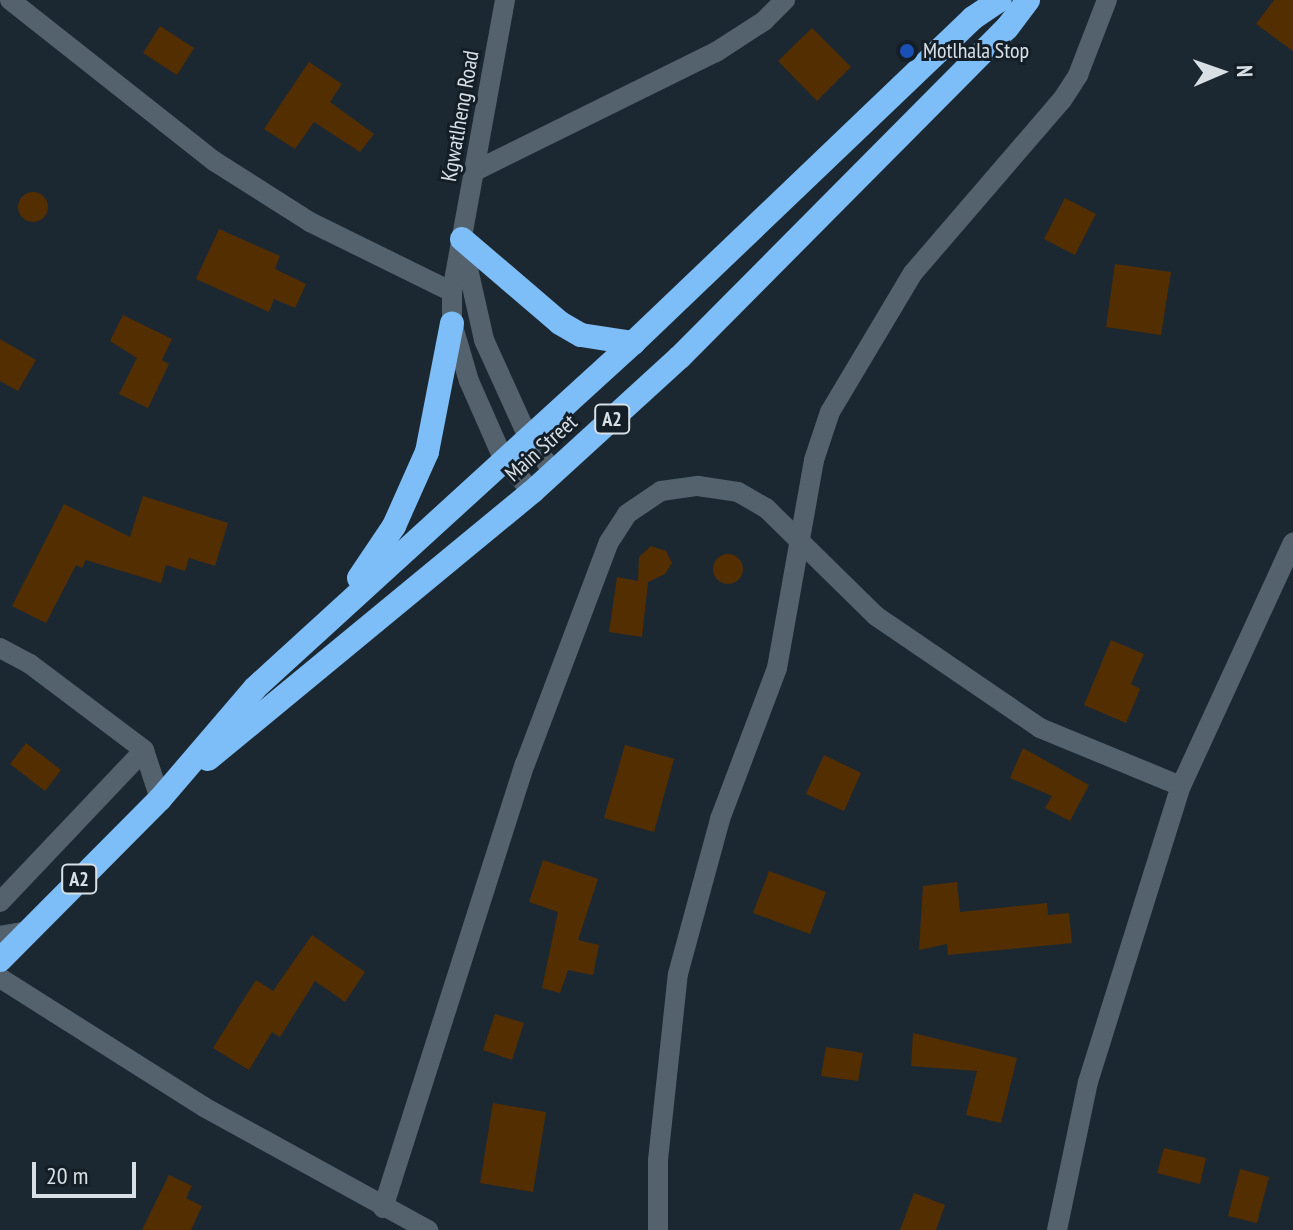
<!DOCTYPE html>
<html>
<head>
<meta charset="utf-8">
<style>
  body { margin:0 }
  #map { position:relative; width:1293px; height:1230px; overflow:hidden; background:#1c2831; font-family:"PT Sans Narrow",sans-serif }
  div>[style] { position:absolute }
  .building>* { inset:0; background:#532e00 }
  .round { border-radius:50% }
  .street>* { height:20px; margin:-10px; padding:0 10px; transform-origin:10px; border-radius:10px; background:#54626d }
  .secondary>* { height:20px; margin:-10px; padding:0 10px; transform-origin:10px; border-radius:10px; background:#54626d }
  .highway>* { height:24px; margin:-12px; padding:0 12px; transform-origin:12px; border-radius:12px; background:#7dbef9 }
  .dots>* { width:22px; height:22px; translate:-50% -50%; box-sizing:border-box; border:4px solid #131e27; border-radius:50% }
  span { translate:-50% -50%; white-space:nowrap; text-align:center; line-height:1.15; -webkit-text-stroke:6px #131e27; paint-order:stroke }
  .shield-label span { padding:2px 6px; background:#131e27; border:2px solid; border-radius:6px; -webkit-text-stroke-width:0 }
  .shield-label { font-size:20px; color:#d8e0e6; font-weight:700 }
  .poi-label { font-size:22px; color:#d8e0e6 }
  .left { translate:0 -50%; text-align:left }
  .street-label { font-size:22px; color:#d8e0e6 }
  .north { position:absolute; left:1181px; top:32px; width:80px; height:80px; -webkit-text-stroke:6px #131e27; paint-order:stroke; rotate:88deg; font-size:22px; font-weight:700; line-height:32px; text-align:center; color:#d8e0e6 }
  .north::after { content:''; display:block; margin:auto; width:28px; height:36px; background:#d8e0e6; clip-path:polygon(50% 0,100% 100%,50% 72%,0 100%) }
  .scale { position:absolute; left:32px; top:1162px; width:104px; height:36px; box-sizing:border-box; border:4px solid #d8e0e6; border-top:0; padding-left:10px; font-size:24px; line-height:28px; white-space:nowrap; color:#d8e0e6; -webkit-text-stroke:6px #131e27; paint-order:stroke }
</style>
</head>
<body>
<div id="map">
  <div class="building">
    <div style="clip-path:polygon(1274px 0,1293px 0,1293px 51px,1256px 24px)"></div>
    <div style="clip-path:polygon(160px 26px,194px 48px,177px 75px,143px 53px)"></div>
    <div style="clip-path:polygon(812px 28px,851px 67px,817px 101px,778px 61px)"></div>
    <div style="clip-path:polygon(309px 62px,342px 84px,330px 102px,374px 134px,360px 152px,314px 122px,295px 149px,264px 129px)"></div>
    <div class="round" style="left:18px;top:192px;width:30px;height:30px"></div>
    <div style="clip-path:polygon(1065px 198px,1096px 214px,1075px 255px,1044px 239px)"></div>
    <div style="clip-path:polygon(219px 229px,280px 256px,275px 269px,306px 284px,295px 308px,274px 299px,269px 312px,196px 279px)"></div>
    <div style="clip-path:polygon(1115px 264px,1171px 272px,1161px 335px,1106px 327px)"></div>
    <div style="clip-path:polygon(123px 315px,172px 339px,162px 360px,169px 364px,148px 408px,119px 394px,137px 358px,110px 341px)"></div>
    <div style="clip-path:polygon(0 339px,36px 360px,18px 391px,0 381px)"></div>
    <div style="clip-path:polygon(143px 496px,228px 523px,215px 566px,189px 558px,185px 571px,166px 565px,161px 583px,86px 560px,82px 568px,76px 565px,46px 623px,12px 606px,64px 504px,130px 537px)"></div>
    <div style="clip-path:polygon(651px 546px,666px 551px,672px 563px,665px 574px,648px 582px,642px 637px,609px 632px,617px 577px,638px 581px,639px 557px)"></div>
    <div class="round" style="left:713px;top:554px;width:30px;height:30px"></div>
    <div style="clip-path:polygon(1111px 640px,1144px 654px,1131px 684px,1140px 689px,1126px 723px,1084px 705px)"></div>
    <div style="clip-path:polygon(26px 743px,61px 770px,45px 791px,10px 764px)"></div>
    <div style="clip-path:polygon(625px 745px,674px 759px,654px 832px,604px 818px)"></div>
    <div style="clip-path:polygon(1023px 748px,1089px 785px,1070px 821px,1045px 808px,1052px 796px,1010px 778px)"></div>
    <div style="clip-path:polygon(824px 755px,861px 773px,844px 811px,806px 794px)"></div>
    <div style="clip-path:polygon(543px 860px,598px 879px,578px 940px,599px 945px,593px 975px,568px 970px,560px 993px,542px 988px,558px 912px,529px 902px)"></div>
    <div style="clip-path:polygon(769px 871px,826px 892px,810px 934px,753px 913px)"></div>
    <div style="clip-path:polygon(957px 882px,960px 912px,1047px 903px,1048px 915px,1069px 913px,1072px 943px,948px 955px,947px 944px,919px 950px,923px 886px)"></div>
    <div style="clip-path:polygon(312px 935px,365px 972px,345px 1002px,315px 981px,280px 1037px,272px 1032px,249px 1070px,213px 1048px,256px 980px,273px 991px)"></div>
    <div style="clip-path:polygon(495px 1014px,524px 1023px,512px 1060px,483px 1050px)"></div>
    <div style="clip-path:polygon(913px 1033px,1017px 1058px,1001px 1123px,966px 1115px,977px 1071px,911px 1066px)"></div>
    <div style="clip-path:polygon(826px 1047px,863px 1053px,858px 1081px,821px 1076px)"></div>
    <div style="clip-path:polygon(493px 1103px,546px 1112px,533px 1192px,480px 1183px)"></div>
    <div style="clip-path:polygon(1164px 1148px,1206px 1158px,1200px 1184px,1157px 1173px)"></div>
    <div style="clip-path:polygon(1240px 1169px,1269px 1177px,1257px 1223px,1228px 1216px)"></div>
    <div style="clip-path:polygon(169px 1175px,192px 1186px,186px 1198px,202px 1206px,191px 1230px,142px 1230px)"></div>
    <div style="clip-path:polygon(914px 1193px,945px 1205px,936px 1230px,900px 1230px)"></div>
  </div>
  <div class="street">
    <div style="left:10px;top:0;width:260px;rotate:38.3deg"></div>
    <div style="left:214px;top:161px;width:114px;rotate:32.4deg"></div>
    <div style="left:310px;top:222px;width:158px;rotate:26.2deg"></div>
    <div style="left:475px;top:171px;width:269px;rotate:-26.3deg"></div>
    <div style="left:716px;top:52px;width:57px;rotate:-32.9deg"></div>
    <div style="left:764px;top:21px;width:30px;rotate:-45deg"></div>
    <div style="left:0;top:648px;width:34px;rotate:28deg"></div>
    <div style="left:30px;top:664px;width:143px;rotate:37deg"></div>
    <div style="left:144px;top:750px;width:52px;rotate:71.9deg"></div>
    <div style="left:0;top:902px;width:209px;rotate:-46.5deg"></div>
    <div style="left:0;top:936px;width:27px;rotate:-10deg"></div>
    <div style="left:0;top:978px;width:241px;rotate:32.3deg"></div>
    <div style="left:204px;top:1107px;width:256px;rotate:28.8deg"></div>
    <div style="left:383px;top:1208px;width:466px;rotate:-72.3deg"></div>
    <div style="left:525px;top:764px;width:237px;rotate:-69.3deg"></div>
    <div style="left:609px;top:542px;width:33px;rotate:-57deg"></div>
    <div style="left:627px;top:514px;width:41px;rotate:-34.1deg"></div>
    <div style="left:661px;top:491px;width:37px;rotate:-8deg"></div>
    <div style="left:698px;top:486px;width:40px;rotate:8.5deg"></div>
    <div style="left:738px;top:492px;width:32px;rotate:30deg"></div>
    <div style="left:766px;top:508px;width:154px;rotate:44.5deg"></div>
    <div style="left:876px;top:616px;width:199px;rotate:34.3deg"></div>
    <div style="left:1040px;top:728px;width:152px;rotate:22.4deg"></div>
    <div style="left:658px;top:1230px;width:70px;rotate:-90deg"></div>
    <div style="left:658px;top:1160px;width:187px;rotate:-83.9deg"></div>
    <div style="left:678px;top:974px;width:161px;rotate:-74.8deg"></div>
    <div style="left:720px;top:819px;width:161px;rotate:-69.3deg"></div>
    <div style="left:777px;top:668px;width:211px;rotate:-79.9deg"></div>
    <div style="left:814px;top:460px;width:51px;rotate:-71.6deg"></div>
    <div style="left:830px;top:412px;width:162px;rotate:-59.2deg"></div>
    <div style="left:913px;top:273px;width:228px;rotate:-49.3deg"></div>
    <div style="left:1062px;top:100px;width:30px;rotate:-57deg"></div>
    <div style="left:1078px;top:75px;width:80px;rotate:-68.9deg"></div>
    <div style="left:1057px;top:1230px;width:151px;rotate:-78.2deg"></div>
    <div style="left:1088px;top:1082px;width:310px;rotate:-72.6deg"></div>
    <div style="left:1181px;top:786px;width:268px;rotate:-65.3deg"></div>
  </div>
  <div class="secondary">
    <div style="left:505px;top:0;width:297px;rotate:100.3deg"></div>
    <div style="left:452px;top:292px;width:31px;rotate:90deg"></div>
    <div style="left:452px;top:323px;width:60px;rotate:73.7deg"></div>
    <div style="left:469px;top:381px;width:84px;rotate:66.2deg"></div>
    <div style="left:503px;top:458px;width:45px;rotate:49.5deg"></div>
    <div style="left:464px;top:251px;width:91px;rotate:77.3deg"></div>
    <div style="left:484px;top:340px;width:104px;rotate:65.6deg"></div>
    <div style="left:527px;top:435px;width:45px;rotate:54.9deg"></div>
  </div>
  <div class="highway">
    <div style="left:462px;top:239px;width:129px;rotate:40.6deg"></div>
    <div style="left:560px;top:323px;width:24px;rotate:30deg"></div>
    <div style="left:581px;top:335px;width:53px;rotate:8.7deg"></div>
    <div style="left:359px;top:578px;width:63px;rotate:-56.1deg"></div>
    <div style="left:394px;top:526px;width:81px;rotate:-66deg"></div>
    <div style="left:427px;top:452px;width:131px;rotate:-79deg"></div>
    <div style="left:208px;top:759px;width:420px;rotate:-39.5deg"></div>
    <div style="left:532px;top:492px;width:200px;rotate:-42.4deg"></div>
    <div style="left:680px;top:357px;width:464px;rotate:-45.2deg"></div>
    <div style="left:1007px;top:28px;width:35px;rotate:-53deg"></div>
    <div style="left:0;top:960px;width:227px;rotate:-45.2deg"></div>
    <div style="left:160px;top:799px;width:146px;rotate:-49.4deg"></div>
    <div style="left:255px;top:688px;width:512px;rotate:-42.39deg"></div>
    <div style="left:633px;top:343px;width:470px;rotate:-43.7deg"></div>
    <div style="left:973px;top:18px;width:32px;rotate:-34deg"></div>
  </div>
  <div class="dots">
    <div style="left:907px;top:51px;background:#1a4fb4"></div>
  </div>
  <div class="shield-label">
    <span style="left:612px;top:419px">A2</span>
    <span style="left:79px;top:879px">A2</span>
  </div>
  <div class="poi-label">
    <span class="left" style="left:923px;top:51px">Motlhala Stop</span>
  </div>
  <div class="street-label">
    <span style="left:460px;top:116px;rotate:-80deg">Kgwatlheng Road</span>
    <span style="left:541px;top:448px;rotate:-42deg">Main Street</span>
  </div>
  <div class="north">N</div>
  <div class="scale">20 m</div>
</div>
</body>
</html>
